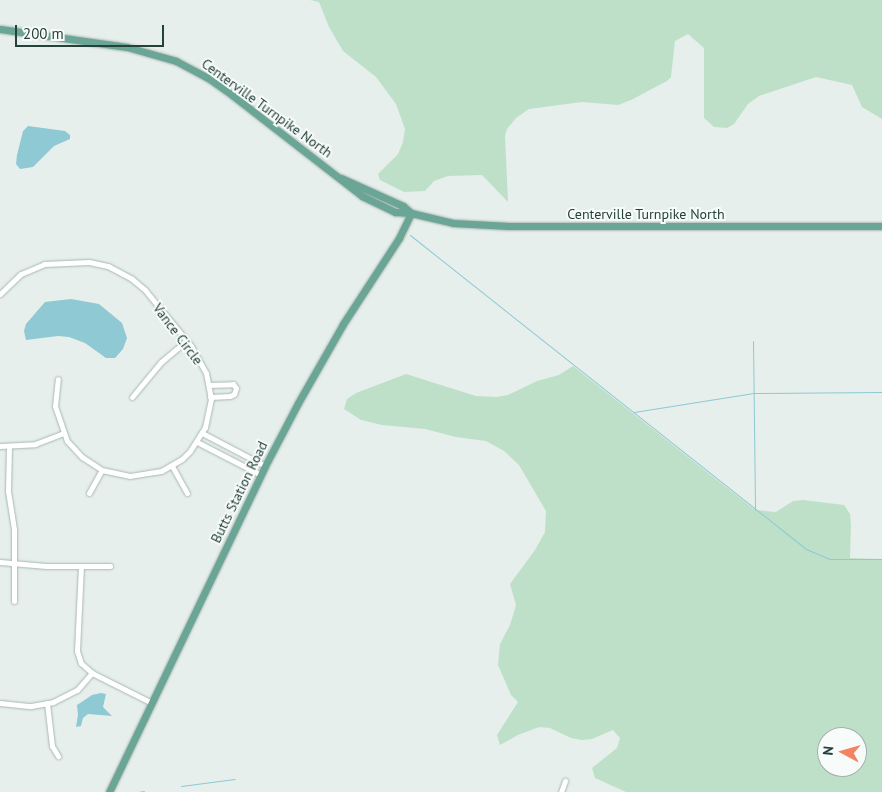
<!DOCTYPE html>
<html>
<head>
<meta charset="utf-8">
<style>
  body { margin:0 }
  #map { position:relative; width:882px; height:792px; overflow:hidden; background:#e6efeb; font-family:"PT Sans",sans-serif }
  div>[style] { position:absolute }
  .green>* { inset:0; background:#bfe0c8 }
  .water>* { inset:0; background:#8ec9d4 }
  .stream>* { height:1px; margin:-0.5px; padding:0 0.5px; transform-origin:0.5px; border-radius:0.5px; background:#8ec9d4 }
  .roads { filter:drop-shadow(0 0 1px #a8b8b2) drop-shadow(0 0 1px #a8b8b2) }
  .minor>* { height:5px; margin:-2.5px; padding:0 2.5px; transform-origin:2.5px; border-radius:2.5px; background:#fff }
  .major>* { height:7px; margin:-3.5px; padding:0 3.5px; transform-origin:3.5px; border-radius:3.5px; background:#6aa596 }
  span { translate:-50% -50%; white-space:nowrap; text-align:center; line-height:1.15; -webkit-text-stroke:4px #f7fbf9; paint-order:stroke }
  .street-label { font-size:14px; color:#24423a }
  .north { position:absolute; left:817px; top:727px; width:50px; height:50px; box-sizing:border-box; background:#f7fbf9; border:1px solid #a3b1ad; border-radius:50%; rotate:276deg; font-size:14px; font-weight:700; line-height:20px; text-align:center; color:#24423a }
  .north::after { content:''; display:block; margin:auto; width:18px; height:22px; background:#f4845f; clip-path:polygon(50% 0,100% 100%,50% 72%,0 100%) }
  .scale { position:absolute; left:15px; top:25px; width:149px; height:22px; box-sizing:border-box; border:2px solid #24423a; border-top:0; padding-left:6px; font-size:15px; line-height:18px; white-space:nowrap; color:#24423a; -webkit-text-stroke:4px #f7fbf9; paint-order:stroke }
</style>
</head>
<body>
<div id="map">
  <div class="green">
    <div style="clip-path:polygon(310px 0,882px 0,882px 119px,862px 107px,852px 85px,816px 77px,759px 96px,748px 104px,734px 124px,727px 128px,714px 127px,704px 118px,704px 48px,688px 34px,675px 41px,671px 77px,667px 81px,631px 100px,618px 105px,582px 102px,529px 109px,516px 118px,507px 129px,505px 136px,508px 202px,482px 175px,448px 176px,434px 181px,425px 191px,404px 192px,380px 180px,378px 174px,398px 154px,403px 142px,405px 129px,396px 104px,376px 77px,343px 51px,329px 27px,319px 2px)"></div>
    <div style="clip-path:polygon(evenodd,573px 366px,755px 510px,776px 512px,793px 501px,803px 500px,844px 505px,850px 514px,851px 525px,850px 558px,882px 559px,882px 792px,626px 792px,595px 778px,592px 768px,617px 748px,620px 738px,613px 730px,592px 739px,582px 740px,571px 738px,550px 728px,539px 727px,518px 735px,500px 745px,497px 735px,518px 702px,511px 695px,498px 665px,500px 644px,510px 625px,516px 605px,510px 584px,535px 550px,545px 532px,546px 511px,519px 465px,504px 451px,486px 441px,456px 437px,425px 429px,382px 425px,361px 420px,344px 409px,347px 399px,356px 393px,406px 374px,476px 396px,497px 397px,508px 395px,537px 381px,559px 375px,573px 366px,827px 737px,857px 737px,857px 767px,827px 767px,827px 737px)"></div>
  </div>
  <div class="water">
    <div style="clip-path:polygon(28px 126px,65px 131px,70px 135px,70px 139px,54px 146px,33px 167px,20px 169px,16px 164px,17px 155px,23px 131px)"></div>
    <div style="clip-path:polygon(71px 299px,99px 304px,122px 323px,127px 338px,123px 349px,115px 358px,106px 358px,85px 343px,69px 337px,58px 336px,26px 340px,24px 331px,26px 324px,45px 302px)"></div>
    <div style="clip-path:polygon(101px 693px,106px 694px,103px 707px,112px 716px,88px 714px,83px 718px,81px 726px,76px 727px,78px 715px,77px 705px,92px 695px)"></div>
  </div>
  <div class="stream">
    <div style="left:410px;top:235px;width:505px;rotate:38.41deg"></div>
    <div style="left:806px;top:549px;width:25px;rotate:23deg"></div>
    <div style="left:829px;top:559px;width:53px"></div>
    <div style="left:753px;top:341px;width:169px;rotate:89.3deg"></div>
    <div style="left:634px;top:412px;width:121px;rotate:-9deg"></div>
    <div style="left:754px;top:393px;width:128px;rotate:-0.4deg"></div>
    <div style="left:181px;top:786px;width:54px;rotate:-7.4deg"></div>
    <div style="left:138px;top:792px;width:6px;rotate:-9deg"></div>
  </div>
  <div class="roads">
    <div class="minor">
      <div style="left:0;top:294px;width:29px;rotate:-44deg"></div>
      <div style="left:21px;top:274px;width:25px;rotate:-23deg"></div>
      <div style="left:44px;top:264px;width:45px;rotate:-2.5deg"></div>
      <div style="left:89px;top:262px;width:19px;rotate:12deg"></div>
      <div style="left:108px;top:266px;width:27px;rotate:28deg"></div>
      <div style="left:132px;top:279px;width:17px;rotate:40deg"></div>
      <div style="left:145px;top:290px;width:72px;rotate:50.6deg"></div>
      <div style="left:191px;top:346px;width:31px;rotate:61deg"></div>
      <div style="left:206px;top:373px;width:26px;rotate:79deg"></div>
      <div style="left:211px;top:399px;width:29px;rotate:102deg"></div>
      <div style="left:205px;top:427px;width:28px;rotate:122deg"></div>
      <div style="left:190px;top:451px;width:11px;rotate:135deg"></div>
      <div style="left:182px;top:459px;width:24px;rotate:150deg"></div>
      <div style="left:161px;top:471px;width:31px;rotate:171deg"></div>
      <div style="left:130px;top:476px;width:29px;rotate:-168deg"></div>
      <div style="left:102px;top:470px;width:24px;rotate:-147deg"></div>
      <div style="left:82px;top:457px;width:22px;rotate:-133deg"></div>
      <div style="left:67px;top:441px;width:37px;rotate:-109deg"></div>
      <div style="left:55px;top:406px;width:27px;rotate:-84deg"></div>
      <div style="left:209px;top:385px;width:24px;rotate:-2deg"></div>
      <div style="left:233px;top:384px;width:5px;rotate:53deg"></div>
      <div style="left:236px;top:388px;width:6px;rotate:108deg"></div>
      <div style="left:234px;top:394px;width:4px;rotate:153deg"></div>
      <div style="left:230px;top:396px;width:20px;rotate:177deg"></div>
      <div style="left:132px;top:397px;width:45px;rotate:-50.4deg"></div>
      <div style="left:161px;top:362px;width:33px;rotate:-40deg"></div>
      <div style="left:202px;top:433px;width:71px;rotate:27.6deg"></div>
      <div style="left:197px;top:442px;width:72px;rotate:27.3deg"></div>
      <div style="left:0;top:446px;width:35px;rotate:-3deg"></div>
      <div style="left:35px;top:444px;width:30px;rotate:-21deg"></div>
      <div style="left:9px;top:447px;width:44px;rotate:91.3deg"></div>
      <div style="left:8px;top:491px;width:39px;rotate:81deg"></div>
      <div style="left:14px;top:530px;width:71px;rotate:90deg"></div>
      <div style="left:172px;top:466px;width:31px;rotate:61deg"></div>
      <div style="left:89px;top:493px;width:26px;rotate:-61deg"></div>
      <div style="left:0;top:562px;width:46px;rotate:5deg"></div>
      <div style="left:46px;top:566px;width:64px"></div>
      <div style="left:81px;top:566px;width:85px;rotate:92.7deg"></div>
      <div style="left:77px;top:651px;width:13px;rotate:72deg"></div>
      <div style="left:81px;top:663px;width:15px;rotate:42deg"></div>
      <div style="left:92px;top:673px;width:67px;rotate:26.6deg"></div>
      <div style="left:0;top:703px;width:31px;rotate:6deg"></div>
      <div style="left:31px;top:706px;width:22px;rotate:-10deg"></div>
      <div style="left:53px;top:702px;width:27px;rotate:-27deg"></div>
      <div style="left:77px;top:690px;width:23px;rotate:-49deg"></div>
      <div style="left:47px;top:703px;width:43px;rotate:83.4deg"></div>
      <div style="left:52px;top:746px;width:12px;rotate:59deg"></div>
      <div style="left:561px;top:792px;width:12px;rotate:-70deg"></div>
    </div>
    <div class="major">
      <div style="left:0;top:29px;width:128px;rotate:8.1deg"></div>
      <div style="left:127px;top:47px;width:51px;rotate:15.9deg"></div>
      <div style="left:176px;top:61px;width:36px;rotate:28deg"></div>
      <div style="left:208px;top:78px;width:29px;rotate:35deg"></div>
      <div style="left:232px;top:95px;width:165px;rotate:37.8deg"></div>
      <div style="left:362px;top:196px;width:37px;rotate:26deg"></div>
      <div style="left:395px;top:212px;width:16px;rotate:4deg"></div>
      <div style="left:341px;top:178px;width:68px;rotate:24.3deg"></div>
      <div style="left:403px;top:206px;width:11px;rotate:41deg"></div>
      <div style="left:411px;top:213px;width:43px;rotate:13.4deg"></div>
      <div style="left:453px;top:223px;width:56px;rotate:3.1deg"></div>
      <div style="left:509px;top:226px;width:373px"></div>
      <div style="left:109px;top:792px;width:359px;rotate:-64.4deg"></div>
      <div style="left:264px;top:468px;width:73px;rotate:-62.4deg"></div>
      <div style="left:298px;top:403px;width:91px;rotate:-60.3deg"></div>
      <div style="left:343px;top:324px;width:103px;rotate:-56.9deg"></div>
      <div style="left:399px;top:238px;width:28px;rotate:-64deg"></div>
    </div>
  </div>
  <div class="street-label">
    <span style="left:267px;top:108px;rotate:36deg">Centerville Turnpike North</span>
    <span style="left:646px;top:214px">Centerville Turnpike North</span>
    <span style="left:178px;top:334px;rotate:53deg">Vance Circle</span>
    <span style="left:239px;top:492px;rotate:-64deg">Butts Station Road</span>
  </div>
  <div class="north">N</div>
  <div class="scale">200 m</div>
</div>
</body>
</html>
